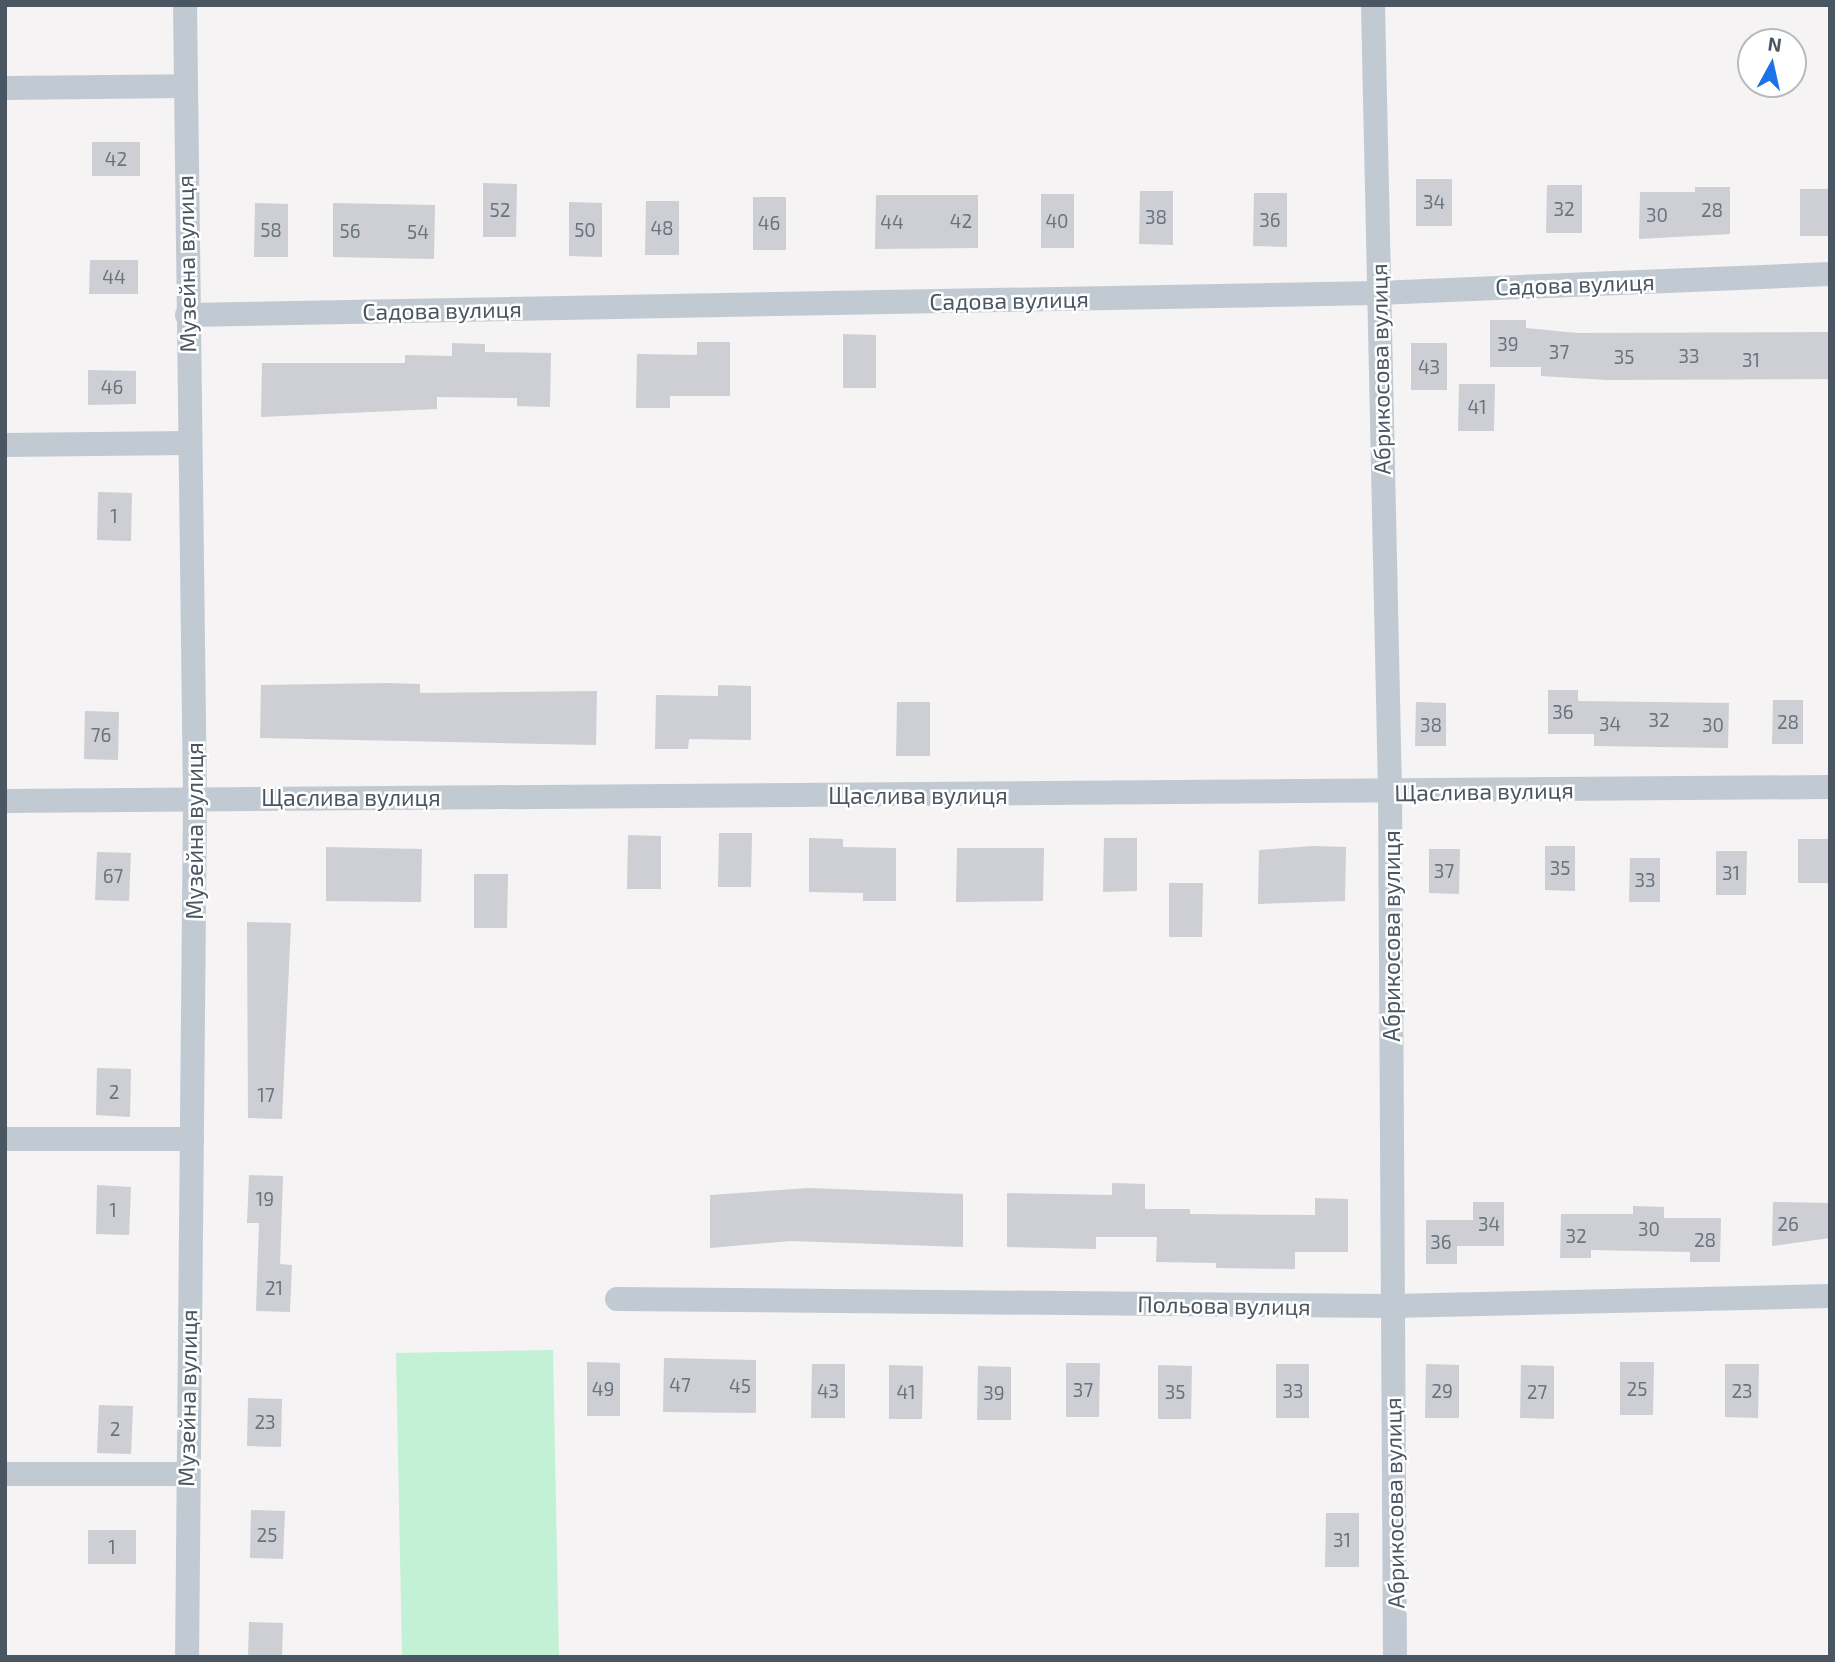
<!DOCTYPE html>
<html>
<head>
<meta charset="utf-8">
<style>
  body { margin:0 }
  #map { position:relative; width:1835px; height:1662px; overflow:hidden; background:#f5f3f3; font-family:"Exo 2",sans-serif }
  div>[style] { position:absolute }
  .green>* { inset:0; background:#c3f1d5 }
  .building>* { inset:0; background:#cdcfd5 }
  .minor>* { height:24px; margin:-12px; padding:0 12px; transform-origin:12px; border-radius:12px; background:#c1cad2 }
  span { translate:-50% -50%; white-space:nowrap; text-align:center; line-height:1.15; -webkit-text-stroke:5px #fff; paint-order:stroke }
  .number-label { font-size:19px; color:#6b747e }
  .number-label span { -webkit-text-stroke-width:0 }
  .street-label { font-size:23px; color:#4a5661 }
  .frame { position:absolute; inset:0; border:7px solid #4a5661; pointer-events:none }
  .north { position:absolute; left:1737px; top:28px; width:70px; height:70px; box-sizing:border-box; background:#fff; border:2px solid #b7bbc0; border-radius:50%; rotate:8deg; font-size:19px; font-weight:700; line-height:28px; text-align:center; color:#4a5661 }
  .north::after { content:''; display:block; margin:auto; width:24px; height:32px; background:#1a73e8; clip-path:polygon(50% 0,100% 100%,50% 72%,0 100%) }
</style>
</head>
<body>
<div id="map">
  <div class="green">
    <div style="clip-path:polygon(553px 1350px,559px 1657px,402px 1657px,396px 1353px)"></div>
  </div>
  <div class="building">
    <div style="clip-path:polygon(92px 142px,140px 142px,140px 176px,92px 176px)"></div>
    <div style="clip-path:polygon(1416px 179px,1452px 179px,1452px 226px,1416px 226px)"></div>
    <div style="clip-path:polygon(483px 183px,517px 184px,516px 237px,483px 237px)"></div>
    <div style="clip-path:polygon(1547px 185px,1582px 185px,1582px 233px,1546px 233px)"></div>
    <div style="clip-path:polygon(1695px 187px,1730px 187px,1730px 234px,1639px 239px,1640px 192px,1695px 192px)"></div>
    <div style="clip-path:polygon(1800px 189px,1830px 189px,1830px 236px,1800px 236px)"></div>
    <div style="clip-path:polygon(1140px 191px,1173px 191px,1173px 245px,1139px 244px)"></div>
    <div style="clip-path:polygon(1254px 193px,1287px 193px,1287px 247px,1253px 246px)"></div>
    <div style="clip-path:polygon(1041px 194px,1074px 194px,1074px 248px,1041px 248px)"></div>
    <div style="clip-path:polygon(876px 195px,978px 195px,978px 248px,875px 249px)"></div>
    <div style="clip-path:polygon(753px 197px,786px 197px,786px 250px,753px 250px)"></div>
    <div style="clip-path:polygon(646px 201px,679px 201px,679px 255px,645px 255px)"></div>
    <div style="clip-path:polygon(569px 202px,602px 203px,602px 257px,569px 256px)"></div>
    <div style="clip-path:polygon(255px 203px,288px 204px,288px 257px,254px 257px)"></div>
    <div style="clip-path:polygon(333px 203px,435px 205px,434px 259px,333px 257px)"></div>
    <div style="clip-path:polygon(90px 260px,138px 260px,138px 294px,89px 294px)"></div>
    <div style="clip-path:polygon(1490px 320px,1526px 320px,1526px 328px,1577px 333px,1830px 332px,1830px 379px,1606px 380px,1541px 376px,1541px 367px,1490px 367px)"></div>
    <div style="clip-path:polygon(843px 334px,876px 335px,876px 388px,843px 388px)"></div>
    <div style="clip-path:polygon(697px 342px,730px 342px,730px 396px,670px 396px,670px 408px,636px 408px,637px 354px,697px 355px)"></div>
    <div style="clip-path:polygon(452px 343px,485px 344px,485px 352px,551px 353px,550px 407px,517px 406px,517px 398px,437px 397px,437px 409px,261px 417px,262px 363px,405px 363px,405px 355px,452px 356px)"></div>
    <div style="clip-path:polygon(1411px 343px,1447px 343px,1447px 390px,1411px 390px)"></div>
    <div style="clip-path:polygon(88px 370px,136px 371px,136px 404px,88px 405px)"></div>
    <div style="clip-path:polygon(1459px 384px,1495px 384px,1494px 431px,1458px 431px)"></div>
    <div style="clip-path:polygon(98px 492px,132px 493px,131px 541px,97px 540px)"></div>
    <div style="clip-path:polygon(387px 683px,420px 684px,420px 693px,597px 691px,596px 745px,260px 738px,261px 685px)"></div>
    <div style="clip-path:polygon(718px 685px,751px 686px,751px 740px,689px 739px,688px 749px,655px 749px,656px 695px,718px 696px)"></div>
    <div style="clip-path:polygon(1548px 690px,1578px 690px,1578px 701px,1729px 703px,1728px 748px,1594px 746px,1594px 734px,1548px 734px)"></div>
    <div style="clip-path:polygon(1773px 700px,1803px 700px,1803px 744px,1772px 744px)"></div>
    <div style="clip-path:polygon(897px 702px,930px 702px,930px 756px,896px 756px)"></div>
    <div style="clip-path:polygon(1416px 702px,1446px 703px,1446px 746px,1415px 746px)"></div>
    <div style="clip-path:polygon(85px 711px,119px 712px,118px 760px,84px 759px)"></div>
    <div style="clip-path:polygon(719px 833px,752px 833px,751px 887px,718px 887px)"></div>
    <div style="clip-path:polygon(628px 835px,661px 836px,661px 889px,627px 889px)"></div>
    <div style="clip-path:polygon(809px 838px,843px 839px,843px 847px,896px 848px,896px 901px,863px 901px,863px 893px,809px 892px)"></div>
    <div style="clip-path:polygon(1104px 838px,1137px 838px,1137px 891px,1103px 892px)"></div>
    <div style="clip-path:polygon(1798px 839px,1828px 839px,1828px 883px,1798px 883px)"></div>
    <div style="clip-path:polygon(1312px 846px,1346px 847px,1345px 901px,1258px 904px,1259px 850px)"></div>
    <div style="clip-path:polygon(1545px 846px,1575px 846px,1575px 891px,1545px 890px)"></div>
    <div style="clip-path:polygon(326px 847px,422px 849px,421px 902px,326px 901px)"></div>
    <div style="clip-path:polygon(957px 848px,1044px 848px,1043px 901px,956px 902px)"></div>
    <div style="clip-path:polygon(1429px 849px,1460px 849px,1459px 894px,1429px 893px)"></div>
    <div style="clip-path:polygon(1716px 851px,1747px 851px,1746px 895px,1716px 895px)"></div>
    <div style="clip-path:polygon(97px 852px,131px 853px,129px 901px,95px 900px)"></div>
    <div style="clip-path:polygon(1630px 858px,1660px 858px,1660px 902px,1629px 902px)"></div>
    <div style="clip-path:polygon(474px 874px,508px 874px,507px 928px,474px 928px)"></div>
    <div style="clip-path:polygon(1169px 883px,1203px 883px,1202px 937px,1169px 937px)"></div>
    <div style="clip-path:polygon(247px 922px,291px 923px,282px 1119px,248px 1118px)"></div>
    <div style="clip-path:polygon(97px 1068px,131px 1069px,130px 1117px,96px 1115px)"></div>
    <div style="clip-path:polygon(249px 1175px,283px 1176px,280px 1264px,292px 1265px,290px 1312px,256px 1311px,259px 1223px,247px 1223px)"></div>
    <div style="clip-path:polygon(1112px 1183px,1145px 1184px,1145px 1209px,1190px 1209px,1190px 1214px,1315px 1215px,1315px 1198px,1348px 1199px,1348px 1252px,1295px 1252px,1295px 1269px,1216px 1268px,1216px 1263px,1156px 1262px,1157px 1237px,1096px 1237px,1096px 1249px,1007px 1247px,1007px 1193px,1112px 1195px)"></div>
    <div style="clip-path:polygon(97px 1185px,131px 1187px,129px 1235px,96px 1234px)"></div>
    <div style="clip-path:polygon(809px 1188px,963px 1194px,963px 1247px,791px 1241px,710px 1248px,710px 1195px)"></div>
    <div style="clip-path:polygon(1473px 1202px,1504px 1202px,1504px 1246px,1457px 1246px,1457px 1264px,1426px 1264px,1426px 1220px,1473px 1220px)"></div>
    <div style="clip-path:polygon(1773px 1202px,1830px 1203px,1830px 1238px,1772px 1246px)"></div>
    <div style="clip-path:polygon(1633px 1206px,1664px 1207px,1664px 1218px,1721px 1218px,1720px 1262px,1690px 1262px,1690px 1252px,1591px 1250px,1591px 1258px,1560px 1258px,1561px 1214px,1633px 1214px)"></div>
    <div style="clip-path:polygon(664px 1358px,756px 1360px,756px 1413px,663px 1412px)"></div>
    <div style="clip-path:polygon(587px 1362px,620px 1363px,620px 1416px,587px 1416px)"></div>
    <div style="clip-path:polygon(1620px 1362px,1654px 1362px,1653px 1415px,1620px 1415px)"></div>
    <div style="clip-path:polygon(1066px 1363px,1100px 1363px,1099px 1417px,1066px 1417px)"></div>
    <div style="clip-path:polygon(812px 1364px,845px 1364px,845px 1418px,811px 1418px)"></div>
    <div style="clip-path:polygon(1276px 1364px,1309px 1364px,1309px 1418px,1276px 1418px)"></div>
    <div style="clip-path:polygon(1426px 1364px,1459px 1365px,1459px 1418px,1425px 1418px)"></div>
    <div style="clip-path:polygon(1725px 1364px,1759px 1364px,1758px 1418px,1725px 1417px)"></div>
    <div style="clip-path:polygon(889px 1365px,923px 1366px,922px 1419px,889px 1419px)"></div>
    <div style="clip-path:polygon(1158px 1365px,1192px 1366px,1191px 1419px,1158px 1419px)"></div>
    <div style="clip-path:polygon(1521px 1365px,1554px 1366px,1554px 1419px,1520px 1418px)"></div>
    <div style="clip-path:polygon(978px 1366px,1011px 1367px,1011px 1420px,977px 1420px)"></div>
    <div style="clip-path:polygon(248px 1398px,282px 1399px,281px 1447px,247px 1446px)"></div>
    <div style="clip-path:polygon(99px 1405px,133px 1406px,131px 1454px,97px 1453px)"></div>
    <div style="clip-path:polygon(251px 1510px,285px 1511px,283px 1559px,250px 1558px)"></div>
    <div style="clip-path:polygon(1326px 1513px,1359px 1513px,1359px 1567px,1325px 1567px)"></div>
    <div style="clip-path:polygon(88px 1530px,136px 1530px,136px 1564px,88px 1564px)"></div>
    <div style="clip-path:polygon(249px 1622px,283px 1623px,282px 1657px,248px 1657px)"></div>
  </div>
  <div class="minor">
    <div style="left:185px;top:5px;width:793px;rotate:89.28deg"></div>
    <div style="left:195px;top:798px;width:859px;rotate:90.53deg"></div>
    <div style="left:1373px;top:5px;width:787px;rotate:88.76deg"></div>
    <div style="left:1390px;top:792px;width:865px;rotate:89.67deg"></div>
    <div style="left:5px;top:88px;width:179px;rotate:-0.6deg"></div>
    <div style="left:187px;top:315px;width:1191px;rotate:-1.06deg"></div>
    <div style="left:1378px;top:293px;width:452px;rotate:-2.4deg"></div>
    <div style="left:5px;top:445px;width:182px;rotate:-0.6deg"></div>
    <div style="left:5px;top:801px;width:1825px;rotate:-0.44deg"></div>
    <div style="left:5px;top:1139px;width:187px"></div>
    <div style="left:617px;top:1299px;width:775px;rotate:0.52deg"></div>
    <div style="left:1392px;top:1306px;width:438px;rotate:-1.3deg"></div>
    <div style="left:5px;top:1474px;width:181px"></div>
  </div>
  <div class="number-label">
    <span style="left:116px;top:159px">42</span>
    <span style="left:1434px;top:202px">34</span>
    <span style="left:1564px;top:209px">32</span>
    <span style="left:500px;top:210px">52</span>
    <span style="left:1712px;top:210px">28</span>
    <span style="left:1657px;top:215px">30</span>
    <span style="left:1156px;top:217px">38</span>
    <span style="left:1270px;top:220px">36</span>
    <span style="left:961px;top:221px">42</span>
    <span style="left:1057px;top:221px">40</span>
    <span style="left:892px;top:222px">44</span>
    <span style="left:769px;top:223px">46</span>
    <span style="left:662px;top:228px">48</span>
    <span style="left:271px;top:230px">58</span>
    <span style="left:585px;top:230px">50</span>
    <span style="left:350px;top:231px">56</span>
    <span style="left:418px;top:232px">54</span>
    <span style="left:114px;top:277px">44</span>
    <span style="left:1508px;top:344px">39</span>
    <span style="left:1559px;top:352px">37</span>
    <span style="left:1689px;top:356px">33</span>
    <span style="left:1624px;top:357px">35</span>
    <span style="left:1751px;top:360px">31</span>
    <span style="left:1429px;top:367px">43</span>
    <span style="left:112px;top:387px">46</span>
    <span style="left:1477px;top:407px">41</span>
    <span style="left:114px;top:516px">1</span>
    <span style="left:1563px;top:712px">36</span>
    <span style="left:1659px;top:720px">32</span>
    <span style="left:1788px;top:722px">28</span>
    <span style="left:1610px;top:724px">34</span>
    <span style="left:1431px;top:725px">38</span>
    <span style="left:1713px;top:725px">30</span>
    <span style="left:101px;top:735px">76</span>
    <span style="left:1560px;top:868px">35</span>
    <span style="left:1444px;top:871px">37</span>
    <span style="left:1731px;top:873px">31</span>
    <span style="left:113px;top:876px">67</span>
    <span style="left:1645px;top:880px">33</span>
    <span style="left:114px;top:1092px">2</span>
    <span style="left:266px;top:1095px">17</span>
    <span style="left:265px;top:1199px">19</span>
    <span style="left:113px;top:1210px">1</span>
    <span style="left:1489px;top:1224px">34</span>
    <span style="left:1788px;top:1224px">26</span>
    <span style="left:1649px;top:1229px">30</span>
    <span style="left:1576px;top:1236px">32</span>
    <span style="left:1705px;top:1240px">28</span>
    <span style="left:1441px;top:1242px">36</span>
    <span style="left:274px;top:1288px">21</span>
    <span style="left:680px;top:1385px">47</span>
    <span style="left:740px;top:1386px">45</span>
    <span style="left:603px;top:1389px">49</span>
    <span style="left:1637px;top:1389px">25</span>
    <span style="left:1083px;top:1390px">37</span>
    <span style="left:828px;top:1391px">43</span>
    <span style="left:1293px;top:1391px">33</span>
    <span style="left:1442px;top:1391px">29</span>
    <span style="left:1742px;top:1391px">23</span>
    <span style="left:906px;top:1392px">41</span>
    <span style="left:1175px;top:1392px">35</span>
    <span style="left:1537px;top:1392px">27</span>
    <span style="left:994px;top:1393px">39</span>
    <span style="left:265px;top:1422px">23</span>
    <span style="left:115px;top:1429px">2</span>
    <span style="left:267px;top:1535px">25</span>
    <span style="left:1342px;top:1540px">31</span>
    <span style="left:112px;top:1547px">1</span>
  </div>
  <div class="street-label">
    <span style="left:186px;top:264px;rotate:-91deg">Музейна вулиця</span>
    <span style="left:1575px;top:284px;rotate:-2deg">Садова вулиця</span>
    <span style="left:1009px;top:300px;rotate:-1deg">Садова вулиця</span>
    <span style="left:442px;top:310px;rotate:-1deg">Садова вулиця</span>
    <span style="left:1380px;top:369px;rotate:-91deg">Абрикосова вулиця</span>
    <span style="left:1484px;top:791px;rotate:-1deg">Щаслива вулиця</span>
    <span style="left:918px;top:795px">Щаслива вулиця</span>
    <span style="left:351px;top:797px">Щаслива вулиця</span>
    <span style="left:194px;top:831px;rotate:-90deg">Музейна вулиця</span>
    <span style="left:1391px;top:936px;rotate:-90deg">Абрикосова вулиця</span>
    <span style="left:1224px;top:1305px;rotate:1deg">Польова вулиця</span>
    <span style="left:187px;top:1398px;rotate:-89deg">Музейна вулиця</span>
    <span style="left:1394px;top:1503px;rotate:-91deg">Абрикосова вулиця</span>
  </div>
  <div class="frame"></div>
  <div class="north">N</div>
</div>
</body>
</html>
